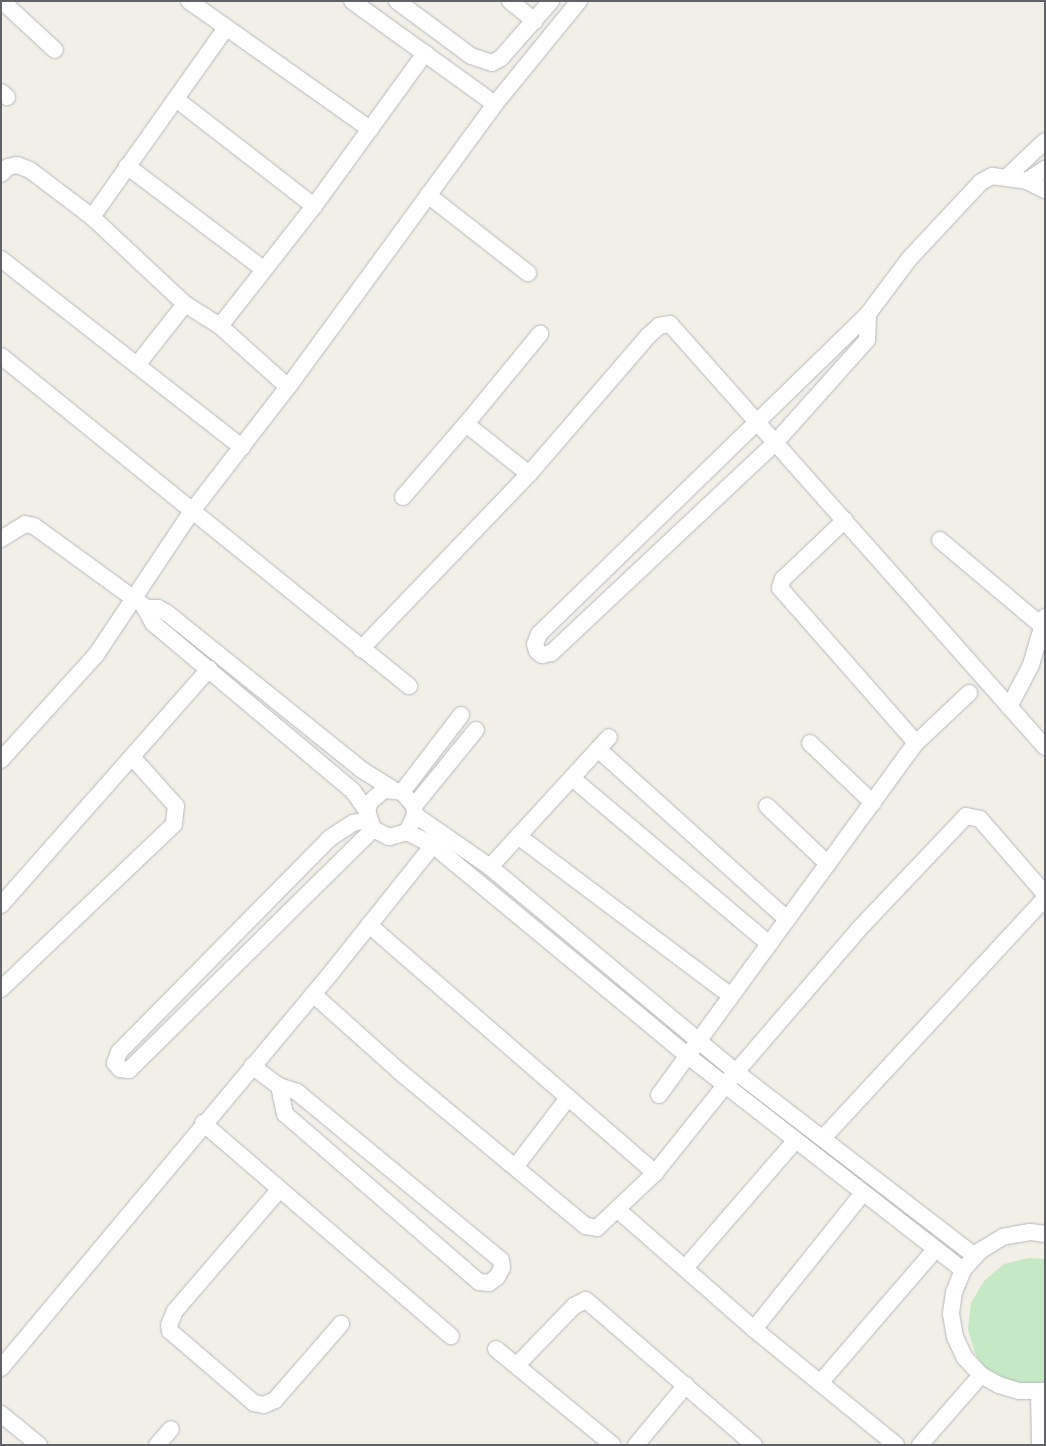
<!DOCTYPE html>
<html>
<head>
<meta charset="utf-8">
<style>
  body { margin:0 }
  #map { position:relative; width:1046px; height:1446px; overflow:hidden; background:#f1efe8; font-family:"Work Sans",sans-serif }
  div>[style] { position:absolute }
  .green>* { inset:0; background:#c5e8c5 }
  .roads { filter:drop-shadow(0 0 1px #b5b8bc) drop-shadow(0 0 1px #b5b8bc) }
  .minor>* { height:16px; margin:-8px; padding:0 8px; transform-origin:8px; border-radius:8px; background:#fff }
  span { translate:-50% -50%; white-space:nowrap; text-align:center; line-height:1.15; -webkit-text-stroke:4px #fff; paint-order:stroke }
  .frame { position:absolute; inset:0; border:2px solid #5f6368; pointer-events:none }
</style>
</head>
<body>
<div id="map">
  <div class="green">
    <div style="clip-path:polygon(1029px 1258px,1045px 1259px,1045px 1389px,1039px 1391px,991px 1375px,975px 1354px,968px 1329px,971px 1303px,984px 1281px,1004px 1264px)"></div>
  </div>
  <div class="roads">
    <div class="minor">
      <div style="left:2px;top:1px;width:72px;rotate:42.8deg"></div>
      <div style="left:189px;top:1px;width:222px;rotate:35.3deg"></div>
      <div style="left:352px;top:1px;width:176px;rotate:35.8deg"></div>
      <div style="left:397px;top:1px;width:92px;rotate:36.6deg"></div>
      <div style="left:471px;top:56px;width:22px;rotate:18deg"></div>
      <div style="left:492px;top:63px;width:10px;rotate:-29deg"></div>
      <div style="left:501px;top:58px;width:76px;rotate:-48.7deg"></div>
      <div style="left:510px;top:1px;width:32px;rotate:39deg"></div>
      <div style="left:1px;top:92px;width:8px;rotate:40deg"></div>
      <div style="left:176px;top:99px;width:175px;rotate:37.8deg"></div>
      <div style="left:127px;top:166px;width:171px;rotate:37.1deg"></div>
      <div style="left:1px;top:174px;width:10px;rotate:-45deg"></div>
      <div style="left:8px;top:167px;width:9px;rotate:-13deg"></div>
      <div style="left:17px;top:165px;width:14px;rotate:21deg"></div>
      <div style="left:30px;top:170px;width:78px;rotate:37.2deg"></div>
      <div style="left:92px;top:217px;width:127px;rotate:43.1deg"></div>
      <div style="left:185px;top:304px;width:41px;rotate:32.2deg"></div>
      <div style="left:220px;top:326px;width:91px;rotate:41.9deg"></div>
      <div style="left:1007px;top:177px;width:52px;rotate:-43.5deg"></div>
      <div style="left:1027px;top:181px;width:20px;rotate:27deg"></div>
      <div style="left:428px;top:195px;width:127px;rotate:38deg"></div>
      <div style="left:92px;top:217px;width:230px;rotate:-54.7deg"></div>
      <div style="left:1px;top:259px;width:306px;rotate:38deg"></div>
      <div style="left:868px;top:314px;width:26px;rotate:92deg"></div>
      <div style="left:867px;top:340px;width:138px;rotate:131.8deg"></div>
      <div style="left:775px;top:443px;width:307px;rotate:136.8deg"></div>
      <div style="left:551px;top:653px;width:9px;rotate:167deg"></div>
      <div style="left:542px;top:655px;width:6px;rotate:-141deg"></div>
      <div style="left:537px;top:651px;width:7px;rotate:-106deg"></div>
      <div style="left:535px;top:644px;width:11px;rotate:-68deg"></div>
      <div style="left:539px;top:634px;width:459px;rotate:-44.2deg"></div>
      <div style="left:868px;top:314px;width:69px;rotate:-53.3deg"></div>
      <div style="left:909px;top:259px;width:105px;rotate:-46.9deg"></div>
      <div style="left:981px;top:182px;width:13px;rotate:-29deg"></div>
      <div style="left:992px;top:176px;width:35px;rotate:8deg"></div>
      <div style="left:1027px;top:181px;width:22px;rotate:-34deg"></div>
      <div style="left:220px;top:326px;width:152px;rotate:-51.9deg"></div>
      <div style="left:314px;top:206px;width:189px;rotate:-54deg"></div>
      <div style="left:1px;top:356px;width:525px;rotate:38.97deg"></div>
      <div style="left:137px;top:365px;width:78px;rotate:-51.8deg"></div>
      <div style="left:529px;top:474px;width:80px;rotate:-141.6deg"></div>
      <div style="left:466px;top:424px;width:117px;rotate:-50.6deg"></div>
      <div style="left:403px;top:497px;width:96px;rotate:-49.2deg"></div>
      <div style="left:845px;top:520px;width:86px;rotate:136.4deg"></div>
      <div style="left:783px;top:579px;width:9px;rotate:108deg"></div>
      <div style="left:780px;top:588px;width:206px;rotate:48.7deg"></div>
      <div style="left:1px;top:539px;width:28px;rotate:-32deg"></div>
      <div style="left:25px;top:524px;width:9px;rotate:13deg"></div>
      <div style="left:34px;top:526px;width:136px;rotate:36deg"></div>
      <div style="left:940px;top:540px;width:133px;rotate:40.1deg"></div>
      <div style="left:361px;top:649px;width:243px;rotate:-46.2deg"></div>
      <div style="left:529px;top:474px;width:182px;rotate:-49.2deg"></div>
      <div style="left:648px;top:336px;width:15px;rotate:-42deg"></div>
      <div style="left:659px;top:326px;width:11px;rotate:-10deg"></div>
      <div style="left:670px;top:324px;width:565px;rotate:48.44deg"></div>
      <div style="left:1009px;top:707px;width:47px;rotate:-62.4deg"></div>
      <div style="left:1031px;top:665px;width:50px;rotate:-73.7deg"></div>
      <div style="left:810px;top:743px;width:87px;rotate:43.6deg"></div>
      <div style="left:598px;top:749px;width:254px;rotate:42deg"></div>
      <div style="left:1px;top:760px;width:142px;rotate:-47.9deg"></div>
      <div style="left:96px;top:655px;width:173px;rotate:-56.3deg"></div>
      <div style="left:192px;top:511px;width:157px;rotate:-52.3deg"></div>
      <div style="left:288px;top:387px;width:351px;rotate:-53.8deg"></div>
      <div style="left:495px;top:104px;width:133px;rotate:-50.8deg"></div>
      <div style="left:572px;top:778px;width:258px;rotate:40.1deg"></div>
      <div style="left:402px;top:792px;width:97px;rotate:-52.5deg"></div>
      <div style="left:414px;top:806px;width:98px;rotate:-50.8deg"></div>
      <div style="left:767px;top:806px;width:84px;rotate:43.6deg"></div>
      <div style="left:367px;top:811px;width:24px;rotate:-125deg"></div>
      <div style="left:353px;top:791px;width:261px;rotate:-140deg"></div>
      <div style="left:153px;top:623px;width:17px;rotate:-118deg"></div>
      <div style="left:145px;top:608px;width:13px"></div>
      <div style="left:158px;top:608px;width:10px;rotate:29deg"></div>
      <div style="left:167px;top:613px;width:250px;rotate:38.8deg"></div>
      <div style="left:362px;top:770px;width:36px;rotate:32deg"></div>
      <div style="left:415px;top:815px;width:19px;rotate:115deg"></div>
      <div style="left:407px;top:832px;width:19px;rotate:164deg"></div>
      <div style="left:389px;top:837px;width:18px;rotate:-153deg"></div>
      <div style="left:373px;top:829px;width:19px;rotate:-108deg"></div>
      <div style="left:367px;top:811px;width:9px;rotate:-72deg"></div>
      <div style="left:370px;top:802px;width:18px;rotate:-41deg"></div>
      <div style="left:384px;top:790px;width:18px;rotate:6deg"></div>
      <div style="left:402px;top:792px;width:18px;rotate:49deg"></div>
      <div style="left:414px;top:806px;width:9px;rotate:84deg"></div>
      <div style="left:415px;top:815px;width:91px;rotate:34.7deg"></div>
      <div style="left:490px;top:867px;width:320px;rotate:39.8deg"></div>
      <div style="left:736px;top:1072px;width:302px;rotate:37.6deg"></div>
      <div style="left:368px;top:820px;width:15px;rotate:169deg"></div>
      <div style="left:353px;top:823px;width:27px;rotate:147deg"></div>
      <div style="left:330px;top:838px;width:301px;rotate:134.6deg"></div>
      <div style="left:119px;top:1052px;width:12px;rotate:110deg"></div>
      <div style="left:115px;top:1063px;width:8px;rotate:50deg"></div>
      <div style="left:120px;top:1069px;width:9px;rotate:6deg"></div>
      <div style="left:129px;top:1070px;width:343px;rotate:-44.6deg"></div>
      <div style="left:407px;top:832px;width:29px;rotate:27deg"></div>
      <div style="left:433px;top:845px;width:331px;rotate:39.6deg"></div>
      <div style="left:688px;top:1056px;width:348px;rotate:37.9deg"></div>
      <div style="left:518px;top:836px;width:265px;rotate:36.9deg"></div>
      <div style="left:490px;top:867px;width:176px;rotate:-47.5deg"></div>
      <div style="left:1px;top:905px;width:315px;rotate:-48.6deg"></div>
      <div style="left:369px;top:925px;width:379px;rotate:40.9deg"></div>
      <div style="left:1px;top:989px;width:239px;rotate:-43.6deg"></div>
      <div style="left:174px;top:824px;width:18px;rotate:-84deg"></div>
      <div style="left:176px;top:806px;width:66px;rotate:-131.9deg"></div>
      <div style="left:313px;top:994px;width:115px;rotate:41.8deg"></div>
      <div style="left:399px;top:1071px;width:243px;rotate:39.7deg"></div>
      <div style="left:586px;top:1226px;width:11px;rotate:10deg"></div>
      <div style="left:597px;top:1228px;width:80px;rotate:-43.5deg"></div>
      <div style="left:655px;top:1173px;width:129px;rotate:-51.3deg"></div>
      <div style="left:736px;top:1072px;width:187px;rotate:-49.3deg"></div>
      <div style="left:858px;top:930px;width:157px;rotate:-46.5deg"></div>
      <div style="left:966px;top:816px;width:14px;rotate:12deg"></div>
      <div style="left:980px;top:819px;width:99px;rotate:49.1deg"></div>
      <div style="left:252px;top:1066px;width:34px;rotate:37deg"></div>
      <div style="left:279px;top:1086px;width:19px;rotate:18deg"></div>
      <div style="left:297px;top:1092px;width:264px;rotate:39.5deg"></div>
      <div style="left:501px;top:1260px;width:8px;rotate:83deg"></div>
      <div style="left:502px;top:1268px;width:10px;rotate:119deg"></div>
      <div style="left:497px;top:1277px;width:10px;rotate:143deg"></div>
      <div style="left:489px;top:1283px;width:10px;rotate:-174deg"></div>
      <div style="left:479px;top:1282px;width:257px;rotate:-139.1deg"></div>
      <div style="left:285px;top:1114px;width:29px;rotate:-102deg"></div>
      <div style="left:659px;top:1095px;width:436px;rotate:-53.9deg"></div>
      <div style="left:916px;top:743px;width:73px;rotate:-43.3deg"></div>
      <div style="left:203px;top:1123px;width:327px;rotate:40.7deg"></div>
      <div style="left:823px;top:1138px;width:327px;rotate:-47.2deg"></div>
      <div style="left:516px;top:1166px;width:86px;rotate:-52.6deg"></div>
      <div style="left:279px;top:1190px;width:160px;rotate:130.7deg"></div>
      <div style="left:175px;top:1311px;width:15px;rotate:113deg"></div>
      <div style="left:169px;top:1325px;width:6px;rotate:81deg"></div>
      <div style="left:170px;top:1331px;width:111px;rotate:40.6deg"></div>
      <div style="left:254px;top:1403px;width:10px;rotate:11deg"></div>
      <div style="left:264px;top:1405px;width:12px;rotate:-24deg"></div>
      <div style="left:275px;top:1400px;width:101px;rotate:-49deg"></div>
      <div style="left:618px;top:1210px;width:181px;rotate:41.2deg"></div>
      <div style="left:754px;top:1329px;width:183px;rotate:39.2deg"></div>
      <div style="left:1045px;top:1234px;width:15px;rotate:-172deg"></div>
      <div style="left:1030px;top:1232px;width:27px;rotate:170deg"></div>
      <div style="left:1003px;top:1237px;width:27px;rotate:149deg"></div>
      <div style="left:980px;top:1251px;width:25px;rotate:132deg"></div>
      <div style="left:963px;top:1270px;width:24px;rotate:112deg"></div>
      <div style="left:954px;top:1292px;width:22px;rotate:98deg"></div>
      <div style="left:951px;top:1314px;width:23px;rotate:80deg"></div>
      <div style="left:955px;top:1337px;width:23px;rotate:65deg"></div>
      <div style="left:965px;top:1358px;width:23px;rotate:47deg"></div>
      <div style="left:981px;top:1375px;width:21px;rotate:29deg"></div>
      <div style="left:999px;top:1385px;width:21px;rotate:17deg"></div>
      <div style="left:1019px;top:1391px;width:26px"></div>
      <div style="left:685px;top:1268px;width:168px;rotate:-49.1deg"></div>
      <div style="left:754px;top:1329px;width:173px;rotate:-51.3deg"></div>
      <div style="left:496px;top:1349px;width:151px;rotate:39.4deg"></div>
      <div style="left:517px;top:1365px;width:82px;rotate:-46deg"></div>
      <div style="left:574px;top:1306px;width:13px;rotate:-27deg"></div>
      <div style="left:586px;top:1300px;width:222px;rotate:40.8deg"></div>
      <div style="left:1px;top:1368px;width:515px;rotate:-50.12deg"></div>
      <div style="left:331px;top:973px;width:164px;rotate:-51.4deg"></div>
      <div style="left:820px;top:1383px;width:174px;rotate:-49.2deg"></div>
      <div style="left:1039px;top:1392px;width:53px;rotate:88.9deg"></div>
      <div style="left:1px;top:1414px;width:49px;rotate:39.2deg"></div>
      <div style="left:157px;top:1445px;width:21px;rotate:-49deg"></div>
      <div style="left:636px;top:1445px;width:78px;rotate:-50.2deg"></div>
      <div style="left:920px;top:1445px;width:93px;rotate:-48.9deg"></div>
    </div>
  </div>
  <div class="frame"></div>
</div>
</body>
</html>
